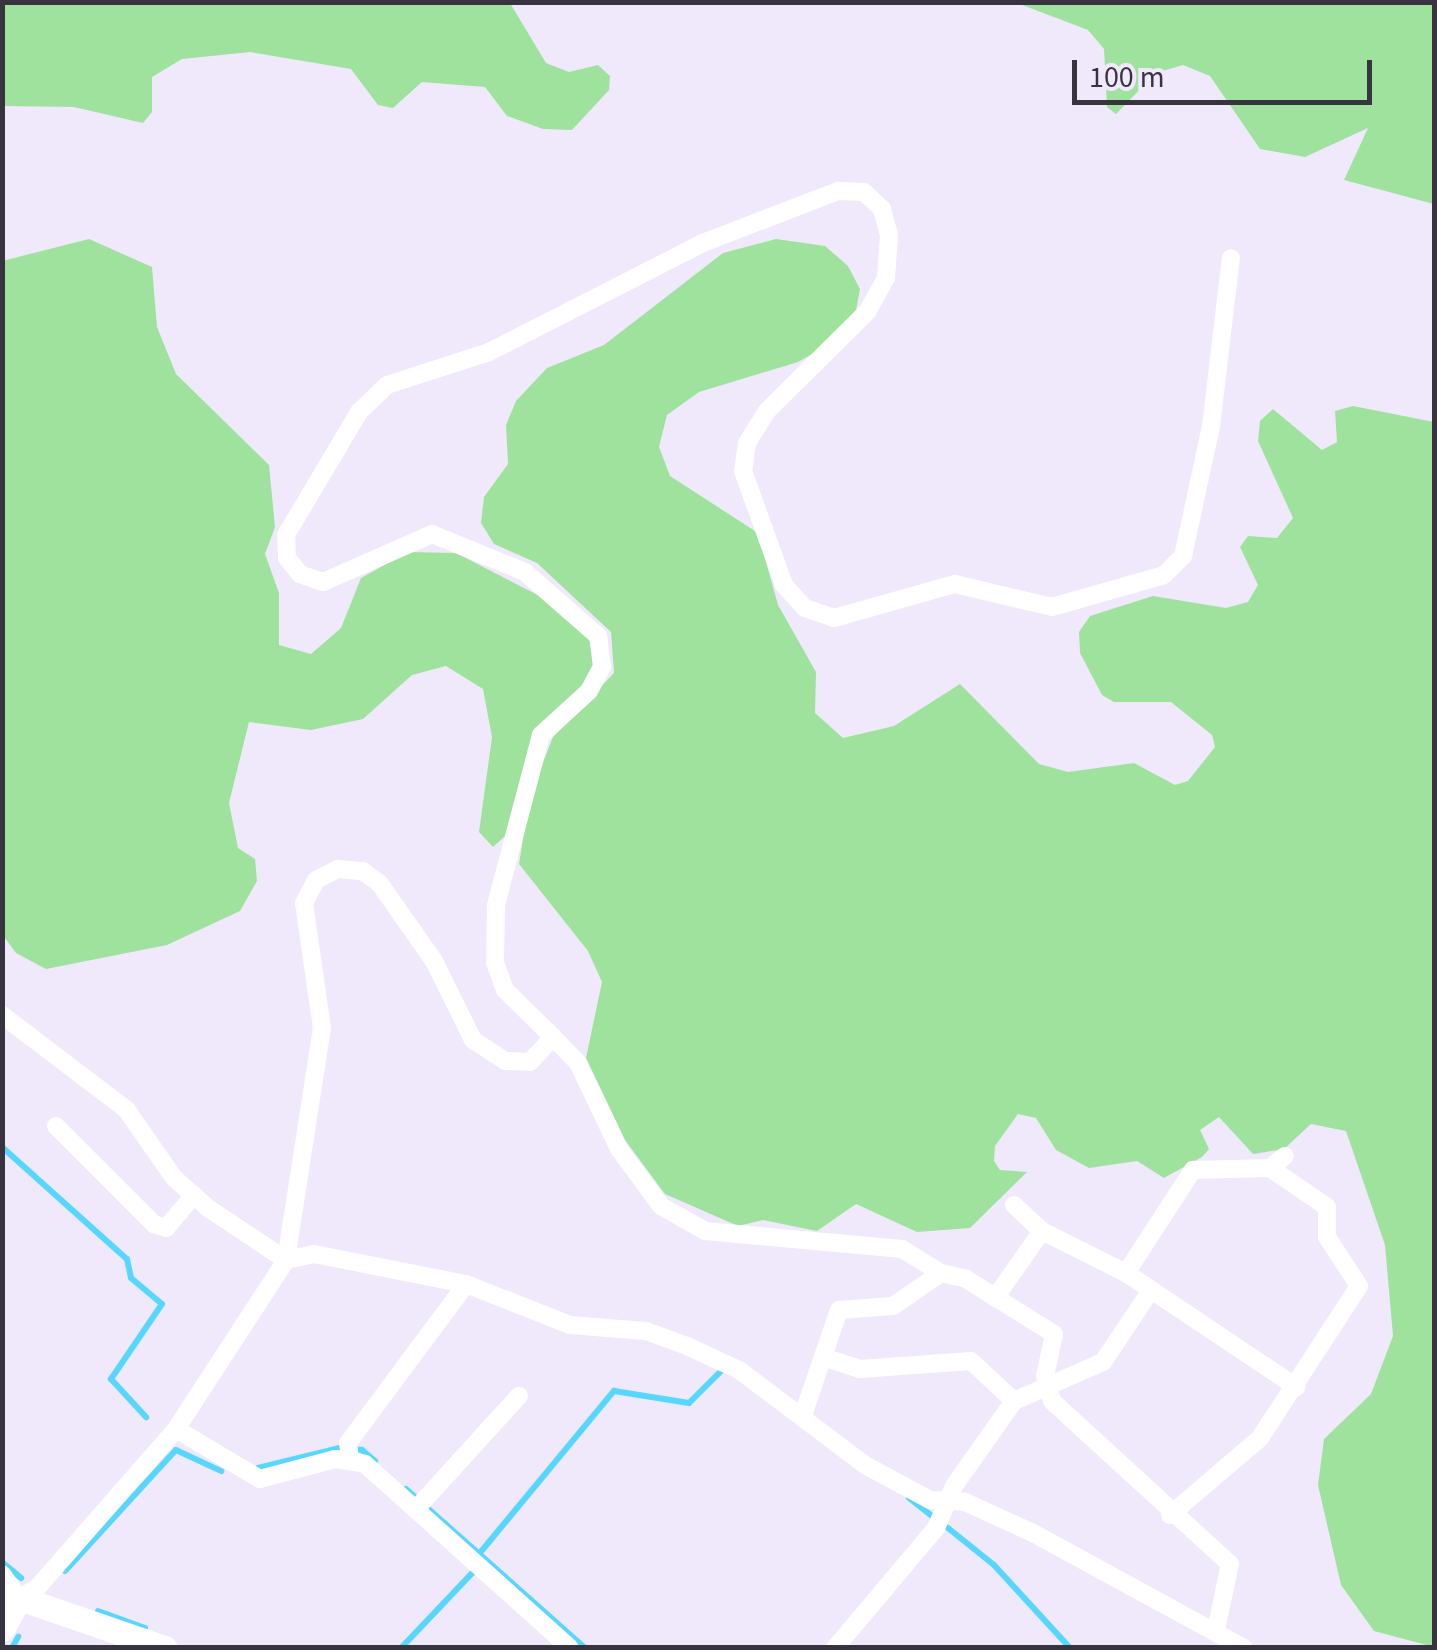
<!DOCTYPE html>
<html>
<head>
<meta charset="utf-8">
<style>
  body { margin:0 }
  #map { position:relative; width:1437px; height:1650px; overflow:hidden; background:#efe9fb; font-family:"Source Sans 3",sans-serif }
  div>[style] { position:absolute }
  .green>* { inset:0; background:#9fe29e }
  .stream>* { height:6px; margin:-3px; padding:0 3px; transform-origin:3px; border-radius:3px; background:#57d7ff }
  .street>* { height:18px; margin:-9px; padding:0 9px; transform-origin:9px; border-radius:9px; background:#fff }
  .secondary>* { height:25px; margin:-12.5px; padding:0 12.5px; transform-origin:12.5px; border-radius:12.5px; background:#fff }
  span { translate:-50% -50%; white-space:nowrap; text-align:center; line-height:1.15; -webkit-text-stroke:9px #efe9fb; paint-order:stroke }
  .frame { position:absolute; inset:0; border:5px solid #38343f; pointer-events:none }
  .scale { position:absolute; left:1072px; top:60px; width:300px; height:45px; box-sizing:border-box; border:5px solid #38343f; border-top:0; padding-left:12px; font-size:30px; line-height:35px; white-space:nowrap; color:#38343f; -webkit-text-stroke:8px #efe9fb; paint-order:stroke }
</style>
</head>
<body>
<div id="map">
  <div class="green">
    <div style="clip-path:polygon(3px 2px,510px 3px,546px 63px,569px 72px,598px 65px,610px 76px,609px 90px,572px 130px,543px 129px,507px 116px,485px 87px,422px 82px,393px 108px,378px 105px,351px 69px,250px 52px,182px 59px,152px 77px,152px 112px,143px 123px,74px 107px,3px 106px)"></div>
    <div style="clip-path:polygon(1017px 3px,1434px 3px,1434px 204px,1344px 180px,1368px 128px,1305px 157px,1260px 149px,1210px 76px,1183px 65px,1156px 73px,1116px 114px,1107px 107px,1104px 49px,1088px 30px)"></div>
    <div style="clip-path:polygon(89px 239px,152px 267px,157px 327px,176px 374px,269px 465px,275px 527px,265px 554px,279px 593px,279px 645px,311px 654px,341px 628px,361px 578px,408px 552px,456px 553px,551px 602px,589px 637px,594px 665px,584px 687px,535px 733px,505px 836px,493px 847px,479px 832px,492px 737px,483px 689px,446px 666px,412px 675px,363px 719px,311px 730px,249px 722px,229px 803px,238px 848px,255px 859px,257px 881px,240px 911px,167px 945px,46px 969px,16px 953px,2px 934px,2px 261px)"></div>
    <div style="clip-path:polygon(776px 239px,825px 246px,848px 266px,860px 289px,856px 310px,824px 347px,798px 362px,699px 392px,667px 415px,659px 447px,670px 476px,758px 533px,778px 605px,816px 672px,815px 713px,843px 738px,894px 726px,960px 684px,1039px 764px,1068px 772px,1134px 763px,1175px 785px,1188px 781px,1215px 747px,1212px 735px,1171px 702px,1114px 702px,1102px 695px,1080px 653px,1079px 632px,1090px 616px,1153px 596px,1226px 608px,1248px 602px,1258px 585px,1240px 547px,1248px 536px,1277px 538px,1293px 518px,1258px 441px,1260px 421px,1273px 409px,1322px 450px,1337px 442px,1335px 411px,1353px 406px,1434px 422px,1434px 1647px,1374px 1631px,1341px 1585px,1318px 1485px,1324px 1439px,1371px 1394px,1393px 1336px,1385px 1245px,1346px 1131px,1311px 1124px,1284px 1149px,1253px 1154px,1219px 1117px,1200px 1130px,1209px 1149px,1202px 1157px,1164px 1178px,1137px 1161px,1089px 1168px,1056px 1150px,1036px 1118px,1018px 1114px,995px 1146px,994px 1161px,1000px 1170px,1027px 1172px,970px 1228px,917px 1232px,856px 1204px,817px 1231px,763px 1220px,738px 1226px,665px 1194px,625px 1140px,586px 1058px,602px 982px,588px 951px,519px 864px,530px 795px,553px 737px,614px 673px,611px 632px,537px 563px,494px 544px,481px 523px,484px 497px,508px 464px,506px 425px,516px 401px,547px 368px,604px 345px,723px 253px)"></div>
  </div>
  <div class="stream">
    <div style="left:2px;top:1147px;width:168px;rotate:41.9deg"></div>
    <div style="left:127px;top:1259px;width:19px;rotate:78deg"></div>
    <div style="left:131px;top:1278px;width:40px;rotate:40deg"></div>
    <div style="left:162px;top:1304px;width:91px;rotate:124.2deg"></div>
    <div style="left:111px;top:1379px;width:52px;rotate:47.4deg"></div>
    <div style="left:258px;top:1468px;width:83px;rotate:-13.9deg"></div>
    <div style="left:339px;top:1448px;width:23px;rotate:5deg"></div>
    <div style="left:362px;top:1450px;width:17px;rotate:40deg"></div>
    <div style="left:406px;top:1489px;width:239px;rotate:41.6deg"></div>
    <div style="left:909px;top:1498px;width:29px;rotate:38deg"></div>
    <div style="left:948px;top:1528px;width:59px;rotate:38.8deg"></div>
    <div style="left:994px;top:1565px;width:113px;rotate:47.5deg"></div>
    <div style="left:479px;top:1554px;width:212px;rotate:-50.4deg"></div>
    <div style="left:614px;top:1391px;width:76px;rotate:9.1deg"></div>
    <div style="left:689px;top:1403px;width:48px;rotate:-45deg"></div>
    <div style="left:2px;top:1562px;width:25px;rotate:40deg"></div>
    <div style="left:65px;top:1571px;width:164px;rotate:-47.5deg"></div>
    <div style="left:176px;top:1450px;width:50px;rotate:25deg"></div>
    <div style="left:98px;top:1611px;width:50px;rotate:19.9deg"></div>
    <div style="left:12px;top:1648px;width:13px;rotate:-61deg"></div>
    <div style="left:401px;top:1648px;width:105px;rotate:-46.5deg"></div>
  </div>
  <div class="street">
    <div style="left:2px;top:1015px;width:156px;rotate:37.2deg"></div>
    <div style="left:126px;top:1109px;width:84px;rotate:55.2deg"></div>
    <div style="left:174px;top:1178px;width:45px;rotate:41.4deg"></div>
    <div style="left:208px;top:1208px;width:94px;rotate:33.7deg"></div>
    <div style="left:286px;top:1260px;width:29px;rotate:-12deg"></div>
    <div style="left:314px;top:1254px;width:155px;rotate:11.2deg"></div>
    <div style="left:466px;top:1284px;width:112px;rotate:21.5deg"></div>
    <div style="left:570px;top:1325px;width:76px;rotate:4.5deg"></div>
    <div style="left:646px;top:1331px;width:44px;rotate:20.1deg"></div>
    <div style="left:687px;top:1346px;width:57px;rotate:24.8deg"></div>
    <div style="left:739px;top:1370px;width:158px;rotate:37deg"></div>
    <div style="left:865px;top:1465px;width:74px;rotate:28.3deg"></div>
    <div style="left:930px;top:1500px;width:35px;rotate:3deg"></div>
    <div style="left:965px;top:1502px;width:75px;rotate:24.5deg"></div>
    <div style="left:1033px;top:1533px;width:240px;rotate:28.6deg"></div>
    <div style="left:553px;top:1037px;width:36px;rotate:46deg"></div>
    <div style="left:578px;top:1063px;width:95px;rotate:64.5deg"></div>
    <div style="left:619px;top:1149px;width:71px;rotate:53.6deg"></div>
    <div style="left:661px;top:1206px;width:51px;rotate:29.6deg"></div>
    <div style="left:705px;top:1231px;width:198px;rotate:5.2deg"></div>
    <div style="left:902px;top:1249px;width:46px;rotate:31.6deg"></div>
    <div style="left:56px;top:1126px;width:139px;rotate:45deg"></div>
    <div style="left:154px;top:1224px;width:13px;rotate:18deg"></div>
    <div style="left:166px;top:1228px;width:43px;rotate:-49.7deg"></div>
    <div style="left:1014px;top:1205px;width:38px;rotate:43deg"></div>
    <div style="left:1042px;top:1231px;width:94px;rotate:26.6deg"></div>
    <div style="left:1126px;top:1273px;width:205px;rotate:33.8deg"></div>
    <div style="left:1126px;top:1273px;width:123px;rotate:-57deg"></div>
    <div style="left:1193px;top:1170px;width:77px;rotate:-1.5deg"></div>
    <div style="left:1270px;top:1168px;width:19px;rotate:-39deg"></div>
    <div style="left:995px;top:1298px;width:82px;rotate:-55deg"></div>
    <div style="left:826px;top:1358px;width:36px;rotate:18deg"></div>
    <div style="left:860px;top:1369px;width:111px;rotate:-4.1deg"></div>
    <div style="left:971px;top:1361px;width:59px;rotate:42.9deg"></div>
    <div style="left:803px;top:1415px;width:111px;rotate:-71.1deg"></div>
    <div style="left:839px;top:1310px;width:54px;rotate:-4.2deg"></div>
    <div style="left:893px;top:1306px;width:58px;rotate:-34.5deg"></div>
    <div style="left:941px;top:1273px;width:26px;rotate:13deg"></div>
    <div style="left:966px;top:1279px;width:104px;rotate:32deg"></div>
    <div style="left:1054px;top:1334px;width:43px;rotate:102.1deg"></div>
    <div style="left:1045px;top:1376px;width:26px;rotate:74deg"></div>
    <div style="left:1052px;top:1401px;width:241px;rotate:42.5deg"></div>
    <div style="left:1230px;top:1564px;width:67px;rotate:102deg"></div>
    <div style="left:176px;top:1429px;width:98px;rotate:30.8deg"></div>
    <div style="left:260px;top:1479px;width:78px;rotate:-14.9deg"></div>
    <div style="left:335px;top:1459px;width:30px;rotate:9deg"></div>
    <div style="left:365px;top:1464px;width:275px;rotate:41.9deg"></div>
    <div style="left:350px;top:1459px;width:16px;rotate:-97deg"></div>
    <div style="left:348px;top:1443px;width:198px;rotate:-53.4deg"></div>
    <div style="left:416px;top:1509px;width:153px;rotate:-47.7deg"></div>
    <div style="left:1170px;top:1515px;width:118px;rotate:-40.5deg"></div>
    <div style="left:1260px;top:1438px;width:181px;rotate:-56.9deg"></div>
    <div style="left:1359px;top:1286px;width:59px;rotate:-123.1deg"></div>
    <div style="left:1327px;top:1237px;width:30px;rotate:-90deg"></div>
    <div style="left:1327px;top:1207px;width:69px;rotate:-145.6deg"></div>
    <div style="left:2px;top:1574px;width:29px;rotate:55deg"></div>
    <div style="left:19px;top:1598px;width:21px;rotate:-29deg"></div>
    <div style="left:37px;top:1588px;width:211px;rotate:-48.8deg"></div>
    <div style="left:176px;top:1429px;width:202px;rotate:-56.9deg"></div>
    <div style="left:286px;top:1260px;width:235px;rotate:-81.2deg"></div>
    <div style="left:322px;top:1028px;width:126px;rotate:-98.2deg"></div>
    <div style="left:304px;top:903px;width:26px;rotate:-62deg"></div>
    <div style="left:316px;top:880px;width:25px;rotate:-27deg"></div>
    <div style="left:338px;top:869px;width:25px;rotate:5deg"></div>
    <div style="left:363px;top:871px;width:21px;rotate:37deg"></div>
    <div style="left:380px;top:884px;width:94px;rotate:55deg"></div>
    <div style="left:434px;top:961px;width:88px;rotate:63.7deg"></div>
    <div style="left:473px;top:1040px;width:38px;rotate:33deg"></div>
    <div style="left:505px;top:1061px;width:25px;rotate:2deg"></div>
    <div style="left:530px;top:1062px;width:34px;rotate:-47deg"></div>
    <div style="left:553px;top:1037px;width:67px;rotate:-135.6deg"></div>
    <div style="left:505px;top:990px;width:29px;rotate:-110deg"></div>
    <div style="left:495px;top:963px;width:58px;rotate:-89deg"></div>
    <div style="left:496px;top:905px;width:176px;rotate:-75.2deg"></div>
    <div style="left:541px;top:735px;width:65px;rotate:-42.5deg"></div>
    <div style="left:589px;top:691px;width:27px;rotate:-62deg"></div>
    <div style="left:602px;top:667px;width:31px;rotate:-97deg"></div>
    <div style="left:598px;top:636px;width:97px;rotate:-138.8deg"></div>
    <div style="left:525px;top:572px;width:100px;rotate:-157.8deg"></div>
    <div style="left:432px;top:534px;width:119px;rotate:156.2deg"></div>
    <div style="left:323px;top:582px;width:24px;rotate:-161deg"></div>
    <div style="left:300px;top:574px;width:21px;rotate:-129deg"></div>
    <div style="left:287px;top:558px;width:23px;rotate:-92deg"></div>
    <div style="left:286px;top:535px;width:143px;rotate:-59.3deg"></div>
    <div style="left:359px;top:412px;width:39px;rotate:-44deg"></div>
    <div style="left:387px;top:385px;width:107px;rotate:-17.9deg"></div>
    <div style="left:489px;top:352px;width:240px;rotate:-27deg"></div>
    <div style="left:703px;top:243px;width:145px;rotate:-21.1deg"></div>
    <div style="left:838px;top:191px;width:26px;rotate:2deg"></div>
    <div style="left:864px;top:192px;width:25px;rotate:43deg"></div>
    <div style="left:882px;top:209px;width:27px;rotate:75deg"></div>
    <div style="left:889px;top:235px;width:43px;rotate:94deg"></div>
    <div style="left:886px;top:278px;width:38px;rotate:119deg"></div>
    <div style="left:868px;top:311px;width:142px;rotate:135.3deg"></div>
    <div style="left:767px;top:411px;width:38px;rotate:122deg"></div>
    <div style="left:747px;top:443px;width:28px;rotate:98deg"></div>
    <div style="left:743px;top:471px;width:121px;rotate:70.2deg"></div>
    <div style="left:784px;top:585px;width:31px;rotate:48deg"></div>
    <div style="left:805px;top:608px;width:31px;rotate:19deg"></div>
    <div style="left:834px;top:618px;width:126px;rotate:-15.7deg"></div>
    <div style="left:955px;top:584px;width:100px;rotate:13.3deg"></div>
    <div style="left:1052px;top:607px;width:116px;rotate:-15.9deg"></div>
    <div style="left:1164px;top:575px;width:27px;rotate:-45deg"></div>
    <div style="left:1183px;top:556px;width:132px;rotate:-77.8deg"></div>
    <div style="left:1211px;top:427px;width:170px;rotate:-83.3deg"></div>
    <div style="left:835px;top:1648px;width:157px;rotate:-49.9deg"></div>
    <div style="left:936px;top:1528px;width:46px;rotate:-66.8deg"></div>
    <div style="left:954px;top:1486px;width:104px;rotate:-54.8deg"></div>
    <div style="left:1014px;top:1401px;width:97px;rotate:-23.7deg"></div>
    <div style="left:1103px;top:1362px;width:87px;rotate:-56.3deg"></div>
  </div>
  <div class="secondary">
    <div style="left:2px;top:1592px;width:172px;rotate:19deg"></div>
    <div style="left:2px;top:1629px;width:35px;rotate:-61deg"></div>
  </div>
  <div class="frame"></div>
  <div class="scale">100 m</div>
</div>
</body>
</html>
